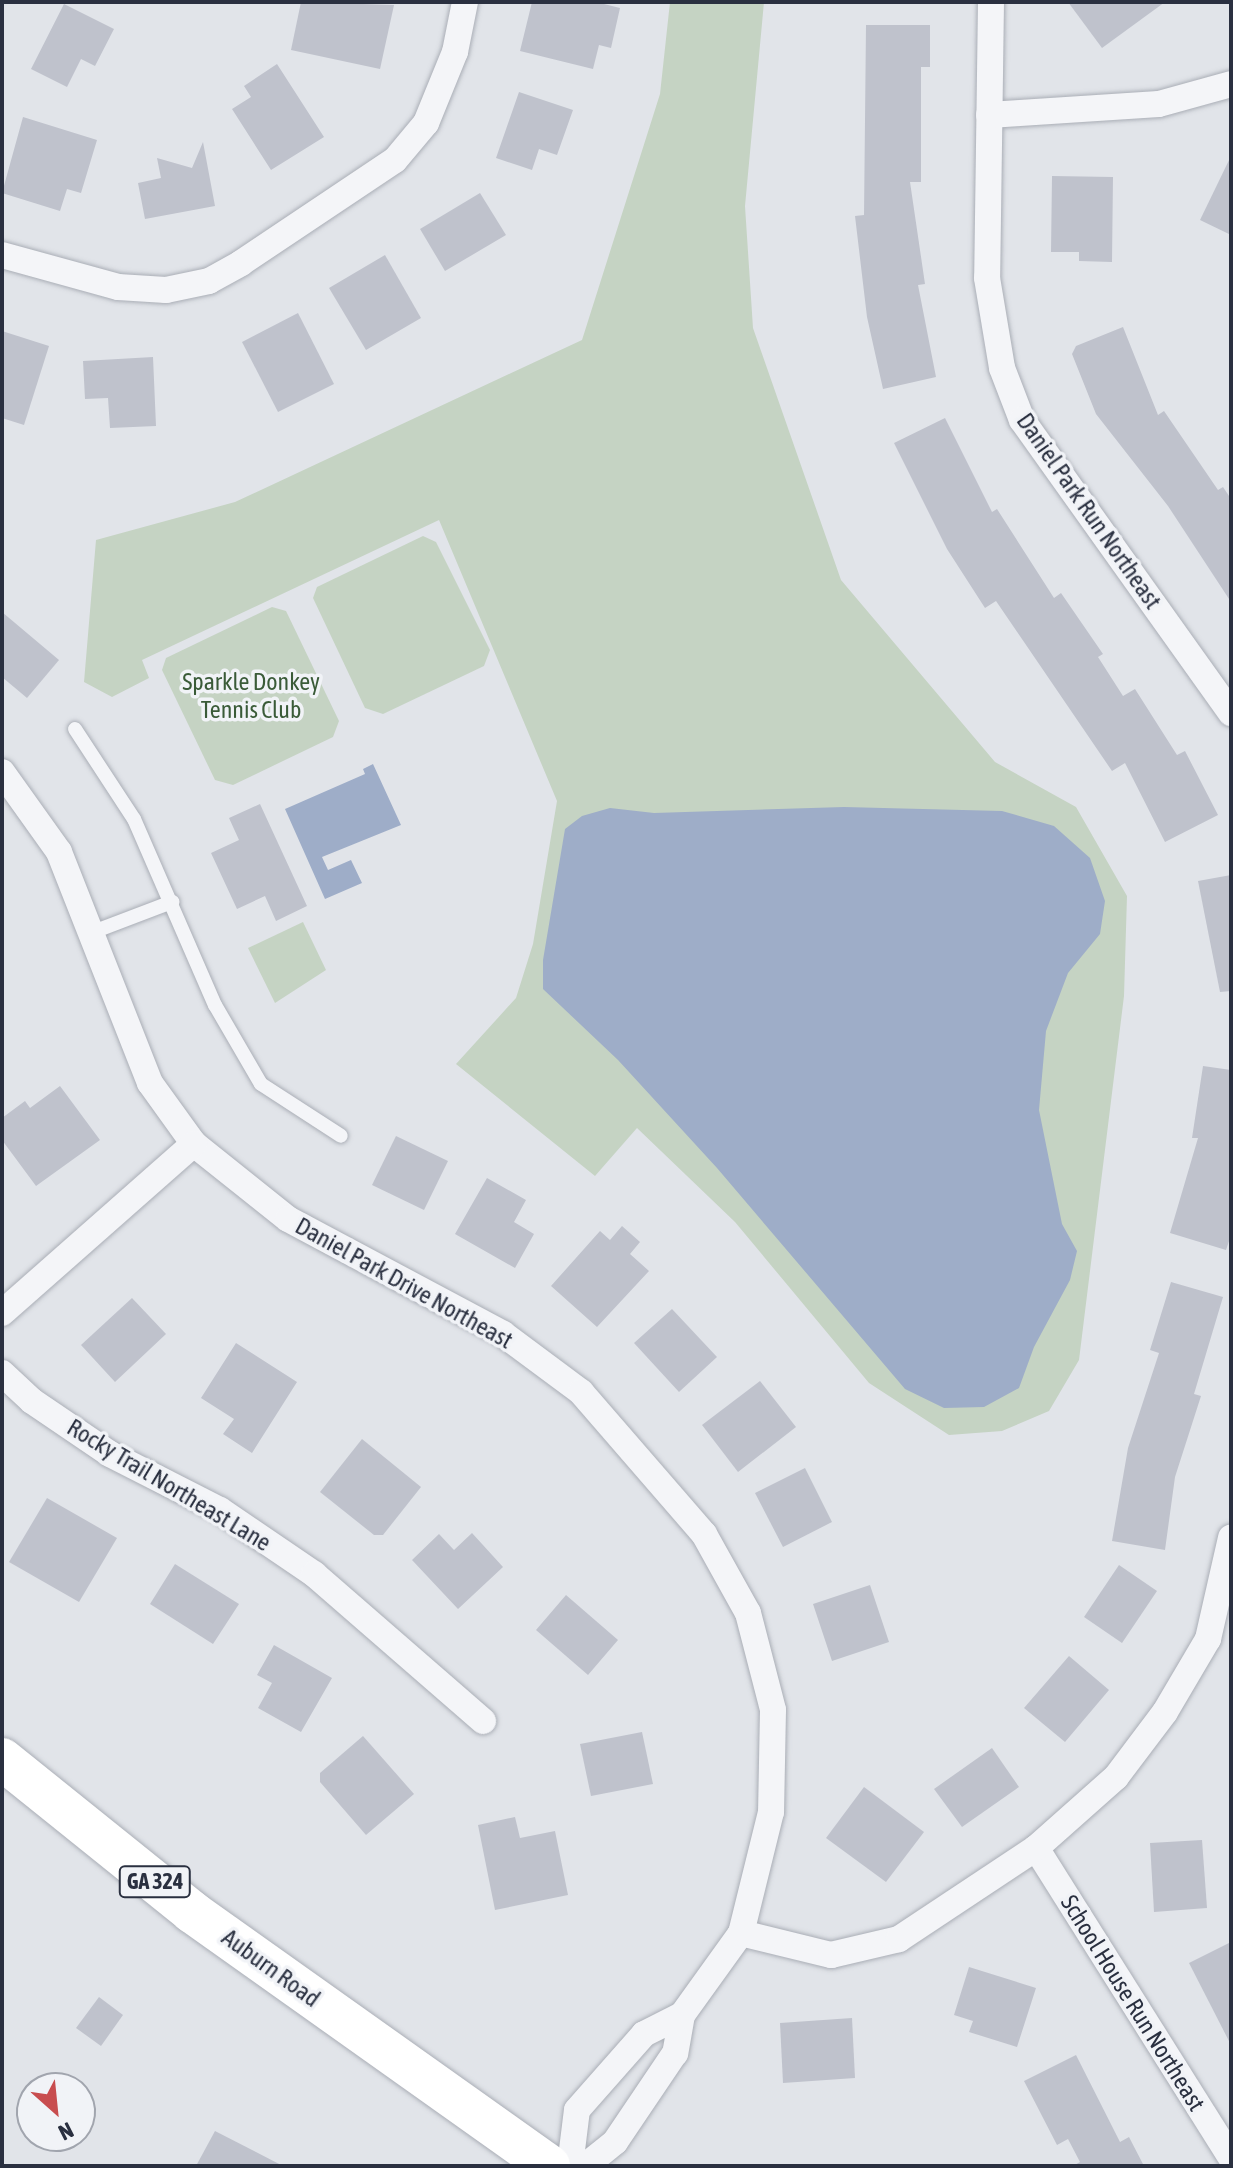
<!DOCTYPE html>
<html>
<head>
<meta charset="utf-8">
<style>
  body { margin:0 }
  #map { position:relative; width:1233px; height:2168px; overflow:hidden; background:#e1e4e9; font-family:"Asap Condensed",sans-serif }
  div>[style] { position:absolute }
  .green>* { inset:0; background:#c5d3c3 }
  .water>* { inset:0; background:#9eadc8 }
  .building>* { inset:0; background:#bfc2cc }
  .roads { filter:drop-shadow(0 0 2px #aaaeb6) drop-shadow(0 0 2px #aaaeb6) }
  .lane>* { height:14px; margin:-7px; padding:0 7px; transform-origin:7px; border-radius:7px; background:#f4f5f8 }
  .street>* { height:26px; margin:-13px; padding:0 13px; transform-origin:13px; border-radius:13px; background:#f4f5f8 }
  .primary>* { height:42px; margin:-21px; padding:0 21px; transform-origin:21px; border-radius:21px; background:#fff }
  span { translate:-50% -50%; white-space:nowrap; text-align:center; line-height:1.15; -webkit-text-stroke:7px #f1f3f7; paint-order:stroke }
  .shield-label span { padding:2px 6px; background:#f1f3f7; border:2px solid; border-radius:6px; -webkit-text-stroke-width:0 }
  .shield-label { font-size:22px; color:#2a3040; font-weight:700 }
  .street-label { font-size:24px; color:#2a3040 }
  .park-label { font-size:24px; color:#3a5b38 }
  .frame { position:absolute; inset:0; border:4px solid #2a3040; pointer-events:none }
  .north { position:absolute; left:16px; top:2072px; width:80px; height:80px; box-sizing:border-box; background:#f1f3f7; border:2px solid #a1a5ae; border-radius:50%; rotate:153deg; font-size:22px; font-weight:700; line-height:32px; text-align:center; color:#2a3040 }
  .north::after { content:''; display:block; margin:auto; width:28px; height:36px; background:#c84d4f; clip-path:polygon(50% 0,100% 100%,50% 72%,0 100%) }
</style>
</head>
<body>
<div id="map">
  <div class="green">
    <div style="clip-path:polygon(670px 2px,764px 2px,745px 206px,753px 328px,841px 580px,995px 762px,1076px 807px,1127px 896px,1124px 996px,1079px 1360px,1049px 1411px,1002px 1431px,949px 1435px,869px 1383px,735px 1222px,637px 1128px,595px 1176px,456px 1064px,516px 998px,533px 944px,557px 801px,439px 520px,142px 660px,149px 678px,112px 697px,84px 682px,96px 540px,235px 502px,582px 340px,660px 94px)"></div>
    <div style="clip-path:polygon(423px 536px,436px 542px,490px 650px,484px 666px,383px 714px,365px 708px,313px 598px,317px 587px)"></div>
    <div style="clip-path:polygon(272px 607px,286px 611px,339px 721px,333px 737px,233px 785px,215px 780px,162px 670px,166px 658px)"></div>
    <div style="clip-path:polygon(303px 922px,326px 970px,275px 1003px,248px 948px)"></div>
  </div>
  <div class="water">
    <div style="clip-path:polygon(373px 764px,401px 825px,322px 857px,328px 870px,351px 860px,362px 883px,325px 899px,285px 809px,365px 774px,363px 769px)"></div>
    <div style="clip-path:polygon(844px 807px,1002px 811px,1054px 826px,1090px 858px,1105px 901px,1100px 934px,1068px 973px,1046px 1031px,1039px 1110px,1062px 1224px,1077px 1251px,1070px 1280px,1034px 1347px,1019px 1388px,984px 1407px,944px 1408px,905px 1389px,717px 1168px,618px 1060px,543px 989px,543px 960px,565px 829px,582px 816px,610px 808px,654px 813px)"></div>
  </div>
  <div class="building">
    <div style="clip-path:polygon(301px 2px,394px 5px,380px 69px,291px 50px)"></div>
    <div style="clip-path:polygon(532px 2px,596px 2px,620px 8px,611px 48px,599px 45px,593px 69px,520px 51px)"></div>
    <div style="clip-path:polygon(1068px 2px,1165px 2px,1102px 48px)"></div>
    <div style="clip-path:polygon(64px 4px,114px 29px,95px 66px,81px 59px,67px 87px,31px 69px)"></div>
    <div style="clip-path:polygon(866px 25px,930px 25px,930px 67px,921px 67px,921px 182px,910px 182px,925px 284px,918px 285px,936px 377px,883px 389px,867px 317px,855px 216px,864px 215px)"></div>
    <div style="clip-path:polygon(277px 64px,324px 137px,271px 170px,232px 109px,251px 97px,244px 86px)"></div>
    <div style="clip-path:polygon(519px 92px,573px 110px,557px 155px,539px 149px,532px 170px,496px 158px)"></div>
    <div style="clip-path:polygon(23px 117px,97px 140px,81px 193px,67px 189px,60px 211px,2px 193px)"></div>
    <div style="clip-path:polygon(203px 142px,215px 206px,145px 219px,138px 183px,161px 178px,157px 158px,192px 168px)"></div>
    <div style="clip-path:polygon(1231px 156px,1231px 235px,1200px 220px)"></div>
    <div style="clip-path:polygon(1052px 176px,1113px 177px,1112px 262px,1079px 261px,1079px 252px,1051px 252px)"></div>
    <div style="clip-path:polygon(480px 193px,506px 235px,445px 271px,420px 229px)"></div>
    <div style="clip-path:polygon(385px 255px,421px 318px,366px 350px,329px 288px)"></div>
    <div style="clip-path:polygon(298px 313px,334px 384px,278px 412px,242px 342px)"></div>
    <div style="clip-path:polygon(1123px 327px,1158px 415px,1164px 411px,1218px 490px,1223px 487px,1231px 499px,1231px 602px,1168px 506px,1096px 414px,1072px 354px,1076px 346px)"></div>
    <div style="clip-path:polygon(2px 331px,49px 346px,24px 425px,2px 418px)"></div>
    <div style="clip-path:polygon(153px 357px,156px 426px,110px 428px,108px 398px,85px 399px,83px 361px)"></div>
    <div style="clip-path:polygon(945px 418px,992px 512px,997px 509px,1054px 598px,1061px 593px,1103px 654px,1098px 657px,1123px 696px,1135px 689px,1177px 755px,1185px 751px,1218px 815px,1165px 842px,1125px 763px,1112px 771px,996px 601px,985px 608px,947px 549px,894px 443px)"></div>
    <div style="clip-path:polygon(2px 612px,59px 660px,27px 698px,2px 677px)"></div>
    <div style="clip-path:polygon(260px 804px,307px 906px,276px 921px,265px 896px,237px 909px,211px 853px,239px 840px,229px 818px)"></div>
    <div style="clip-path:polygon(1231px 875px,1231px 991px,1220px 992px,1198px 881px)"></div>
    <div style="clip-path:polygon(1203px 1066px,1231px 1070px,1231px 1235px,1226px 1250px,1170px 1233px,1198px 1138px,1192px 1138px)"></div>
    <div style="clip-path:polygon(60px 1086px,100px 1140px,36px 1186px,2px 1140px,2px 1118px,25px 1101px,30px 1108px)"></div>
    <div style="clip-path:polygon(396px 1136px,448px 1161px,424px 1210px,372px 1185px)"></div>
    <div style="clip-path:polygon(487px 1178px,526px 1200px,514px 1222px,534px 1234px,515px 1268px,455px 1234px)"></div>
    <div style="clip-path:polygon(622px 1226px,640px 1242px,630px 1254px,649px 1271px,597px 1327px,551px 1286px,600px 1231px,610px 1240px)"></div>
    <div style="clip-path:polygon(1171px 1282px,1223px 1297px,1194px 1394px,1201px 1396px,1175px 1477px,1165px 1550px,1112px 1541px,1128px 1448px,1159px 1353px,1150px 1350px)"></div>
    <div style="clip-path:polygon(132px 1298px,166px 1334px,115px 1382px,81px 1345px)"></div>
    <div style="clip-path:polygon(672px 1309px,717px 1357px,679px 1392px,634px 1343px)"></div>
    <div style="clip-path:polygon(236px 1343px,297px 1382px,252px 1453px,223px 1434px,234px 1419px,201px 1398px)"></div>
    <div style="clip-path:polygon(760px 1381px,796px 1427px,738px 1472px,702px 1425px)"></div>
    <div style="clip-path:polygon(362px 1439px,421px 1487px,383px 1535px,374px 1535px,320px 1492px)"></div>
    <div style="clip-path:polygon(805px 1468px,832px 1522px,783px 1547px,755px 1493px)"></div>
    <div style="clip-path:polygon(47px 1498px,117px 1538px,79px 1602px,9px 1562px)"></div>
    <div style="clip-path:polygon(472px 1533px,503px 1567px,458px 1609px,412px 1560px,439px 1534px,454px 1550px)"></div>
    <div style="clip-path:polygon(175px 1564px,239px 1604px,213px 1644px,150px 1604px)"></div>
    <div style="clip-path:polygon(1119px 1565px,1157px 1591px,1122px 1643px,1084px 1617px)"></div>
    <div style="clip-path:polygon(870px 1585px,889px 1642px,832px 1661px,813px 1604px)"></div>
    <div style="clip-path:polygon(566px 1595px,618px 1640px,588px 1675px,536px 1630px)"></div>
    <div style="clip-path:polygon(274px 1645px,332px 1678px,301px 1732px,258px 1708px,272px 1683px,257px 1675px)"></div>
    <div style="clip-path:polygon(1069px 1656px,1109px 1690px,1065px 1742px,1024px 1708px)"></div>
    <div style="clip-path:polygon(642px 1732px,653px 1784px,591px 1796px,580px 1744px)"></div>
    <div style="clip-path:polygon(363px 1736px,414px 1794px,366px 1835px,320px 1782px,320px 1773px)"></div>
    <div style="clip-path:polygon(992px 1748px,1019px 1787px,962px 1827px,934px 1789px)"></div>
    <div style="clip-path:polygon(864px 1787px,924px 1832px,886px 1882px,826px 1838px)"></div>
    <div style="clip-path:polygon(515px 1817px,520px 1838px,555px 1831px,568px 1895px,495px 1910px,478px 1825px)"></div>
    <div style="clip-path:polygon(1202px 1840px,1207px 1908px,1154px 1912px,1150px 1843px)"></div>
    <div style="clip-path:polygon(1231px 1942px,1231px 2045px,1189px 1963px)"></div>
    <div style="clip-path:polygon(969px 1967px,1036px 1988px,1017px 2047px,969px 2032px,973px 2021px,954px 2015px)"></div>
    <div style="clip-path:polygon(99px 1997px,123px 2015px,101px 2046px,76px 2028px)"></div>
    <div style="clip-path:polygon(852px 2018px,855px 2078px,783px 2083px,780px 2023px)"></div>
    <div style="clip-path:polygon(1076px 2055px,1120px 2142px,1129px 2137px,1144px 2166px,1073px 2166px,1080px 2162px,1068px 2139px,1057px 2145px,1024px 2081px)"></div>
    <div style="clip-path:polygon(215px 2131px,283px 2166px,196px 2166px)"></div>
  </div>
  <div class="roads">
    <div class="lane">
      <div style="left:75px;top:729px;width:108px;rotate:56.8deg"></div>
      <div style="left:134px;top:819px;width:203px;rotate:66.5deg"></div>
      <div style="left:215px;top:1005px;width:91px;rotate:59.8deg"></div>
      <div style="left:261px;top:1084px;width:95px;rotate:33deg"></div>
      <div style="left:93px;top:932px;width:85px;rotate:-20.8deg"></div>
    </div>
    <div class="street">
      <div style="left:991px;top:2px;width:276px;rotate:90.8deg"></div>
      <div style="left:987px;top:278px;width:91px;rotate:80.5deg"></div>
      <div style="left:1002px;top:368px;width:56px;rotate:69deg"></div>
      <div style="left:1022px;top:420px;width:360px;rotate:54.5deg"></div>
      <div style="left:989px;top:115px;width:170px;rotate:-3.7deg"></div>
      <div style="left:1159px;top:104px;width:75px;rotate:-15.5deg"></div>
      <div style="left:2px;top:255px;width:120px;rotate:15.4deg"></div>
      <div style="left:118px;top:287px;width:48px;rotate:3.6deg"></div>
      <div style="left:166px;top:290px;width:44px;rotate:-11.8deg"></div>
      <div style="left:209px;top:281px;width:37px;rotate:-29deg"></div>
      <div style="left:241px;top:263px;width:185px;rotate:-33.8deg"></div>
      <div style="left:395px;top:160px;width:48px;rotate:-50deg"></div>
      <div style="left:426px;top:123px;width:77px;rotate:-67.8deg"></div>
      <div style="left:455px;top:52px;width:51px;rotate:-78.7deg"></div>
      <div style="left:2px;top:772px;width:98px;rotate:54.5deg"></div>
      <div style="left:59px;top:852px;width:248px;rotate:68.5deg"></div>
      <div style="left:150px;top:1083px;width:75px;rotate:54.2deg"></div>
      <div style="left:194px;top:1144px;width:120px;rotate:38.6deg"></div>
      <div style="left:288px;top:1219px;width:244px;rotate:28.1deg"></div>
      <div style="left:503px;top:1334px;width:97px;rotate:36.6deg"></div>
      <div style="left:581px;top:1392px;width:188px;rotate:49.1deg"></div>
      <div style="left:704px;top:1534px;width:90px;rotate:60.9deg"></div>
      <div style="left:748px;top:1613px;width:100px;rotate:75.5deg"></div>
      <div style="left:773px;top:1710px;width:102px;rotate:91.1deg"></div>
      <div style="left:771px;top:1812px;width:125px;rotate:103.9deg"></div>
      <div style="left:741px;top:1933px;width:101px;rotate:125.7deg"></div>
      <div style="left:682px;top:2015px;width:39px;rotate:100deg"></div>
      <div style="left:675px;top:2053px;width:107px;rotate:124deg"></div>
      <div style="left:615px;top:2142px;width:38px;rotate:141deg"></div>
      <div style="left:2px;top:1313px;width:256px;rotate:-41.4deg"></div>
      <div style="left:2px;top:1373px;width:41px;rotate:43deg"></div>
      <div style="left:32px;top:1401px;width:94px;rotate:34.2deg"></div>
      <div style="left:110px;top:1454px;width:123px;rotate:27deg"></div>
      <div style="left:220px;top:1510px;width:114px;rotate:34.2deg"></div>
      <div style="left:314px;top:1574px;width:224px;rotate:41deg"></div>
      <div style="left:1036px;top:1848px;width:366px;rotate:57.8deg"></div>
      <div style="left:741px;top:1933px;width:93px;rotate:13.7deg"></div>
      <div style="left:831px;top:1955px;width:70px;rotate:-13.2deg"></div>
      <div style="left:899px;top:1939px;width:164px;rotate:-33.6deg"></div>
      <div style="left:1036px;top:1848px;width:107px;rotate:-41.6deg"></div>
      <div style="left:1116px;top:1777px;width:81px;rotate:-53deg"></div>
      <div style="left:1165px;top:1712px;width:85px;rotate:-59.5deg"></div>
      <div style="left:1208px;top:1639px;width:104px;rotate:-77.2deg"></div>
      <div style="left:570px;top:2166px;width:56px;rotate:-82.9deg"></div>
      <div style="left:577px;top:2110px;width:101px;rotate:-48.6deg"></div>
      <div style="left:644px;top:2034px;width:42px;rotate:-26.6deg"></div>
    </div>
    <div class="primary">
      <div style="left:2px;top:1759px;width:244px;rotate:38.8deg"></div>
      <div style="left:192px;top:1912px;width:438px;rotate:35.4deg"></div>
    </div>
  </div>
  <div class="shield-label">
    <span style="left:155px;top:1882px">GA 324</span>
  </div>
  <div class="street-label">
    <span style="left:1089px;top:511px;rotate:55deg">Daniel Park Run Northeast</span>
    <span style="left:404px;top:1283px;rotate:29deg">Daniel Park Drive Northeast</span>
    <span style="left:169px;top:1485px;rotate:31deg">Rocky Trail Northeast Lane</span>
    <span style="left:271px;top:1968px;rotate:36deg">Auburn Road</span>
    <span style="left:1133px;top:2003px;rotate:58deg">School House Run Northeast</span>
  </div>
  <div class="park-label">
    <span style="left:251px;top:696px">Sparkle Donkey<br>Tennis Club</span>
  </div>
  <div class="frame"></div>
  <div class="north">N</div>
</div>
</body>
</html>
